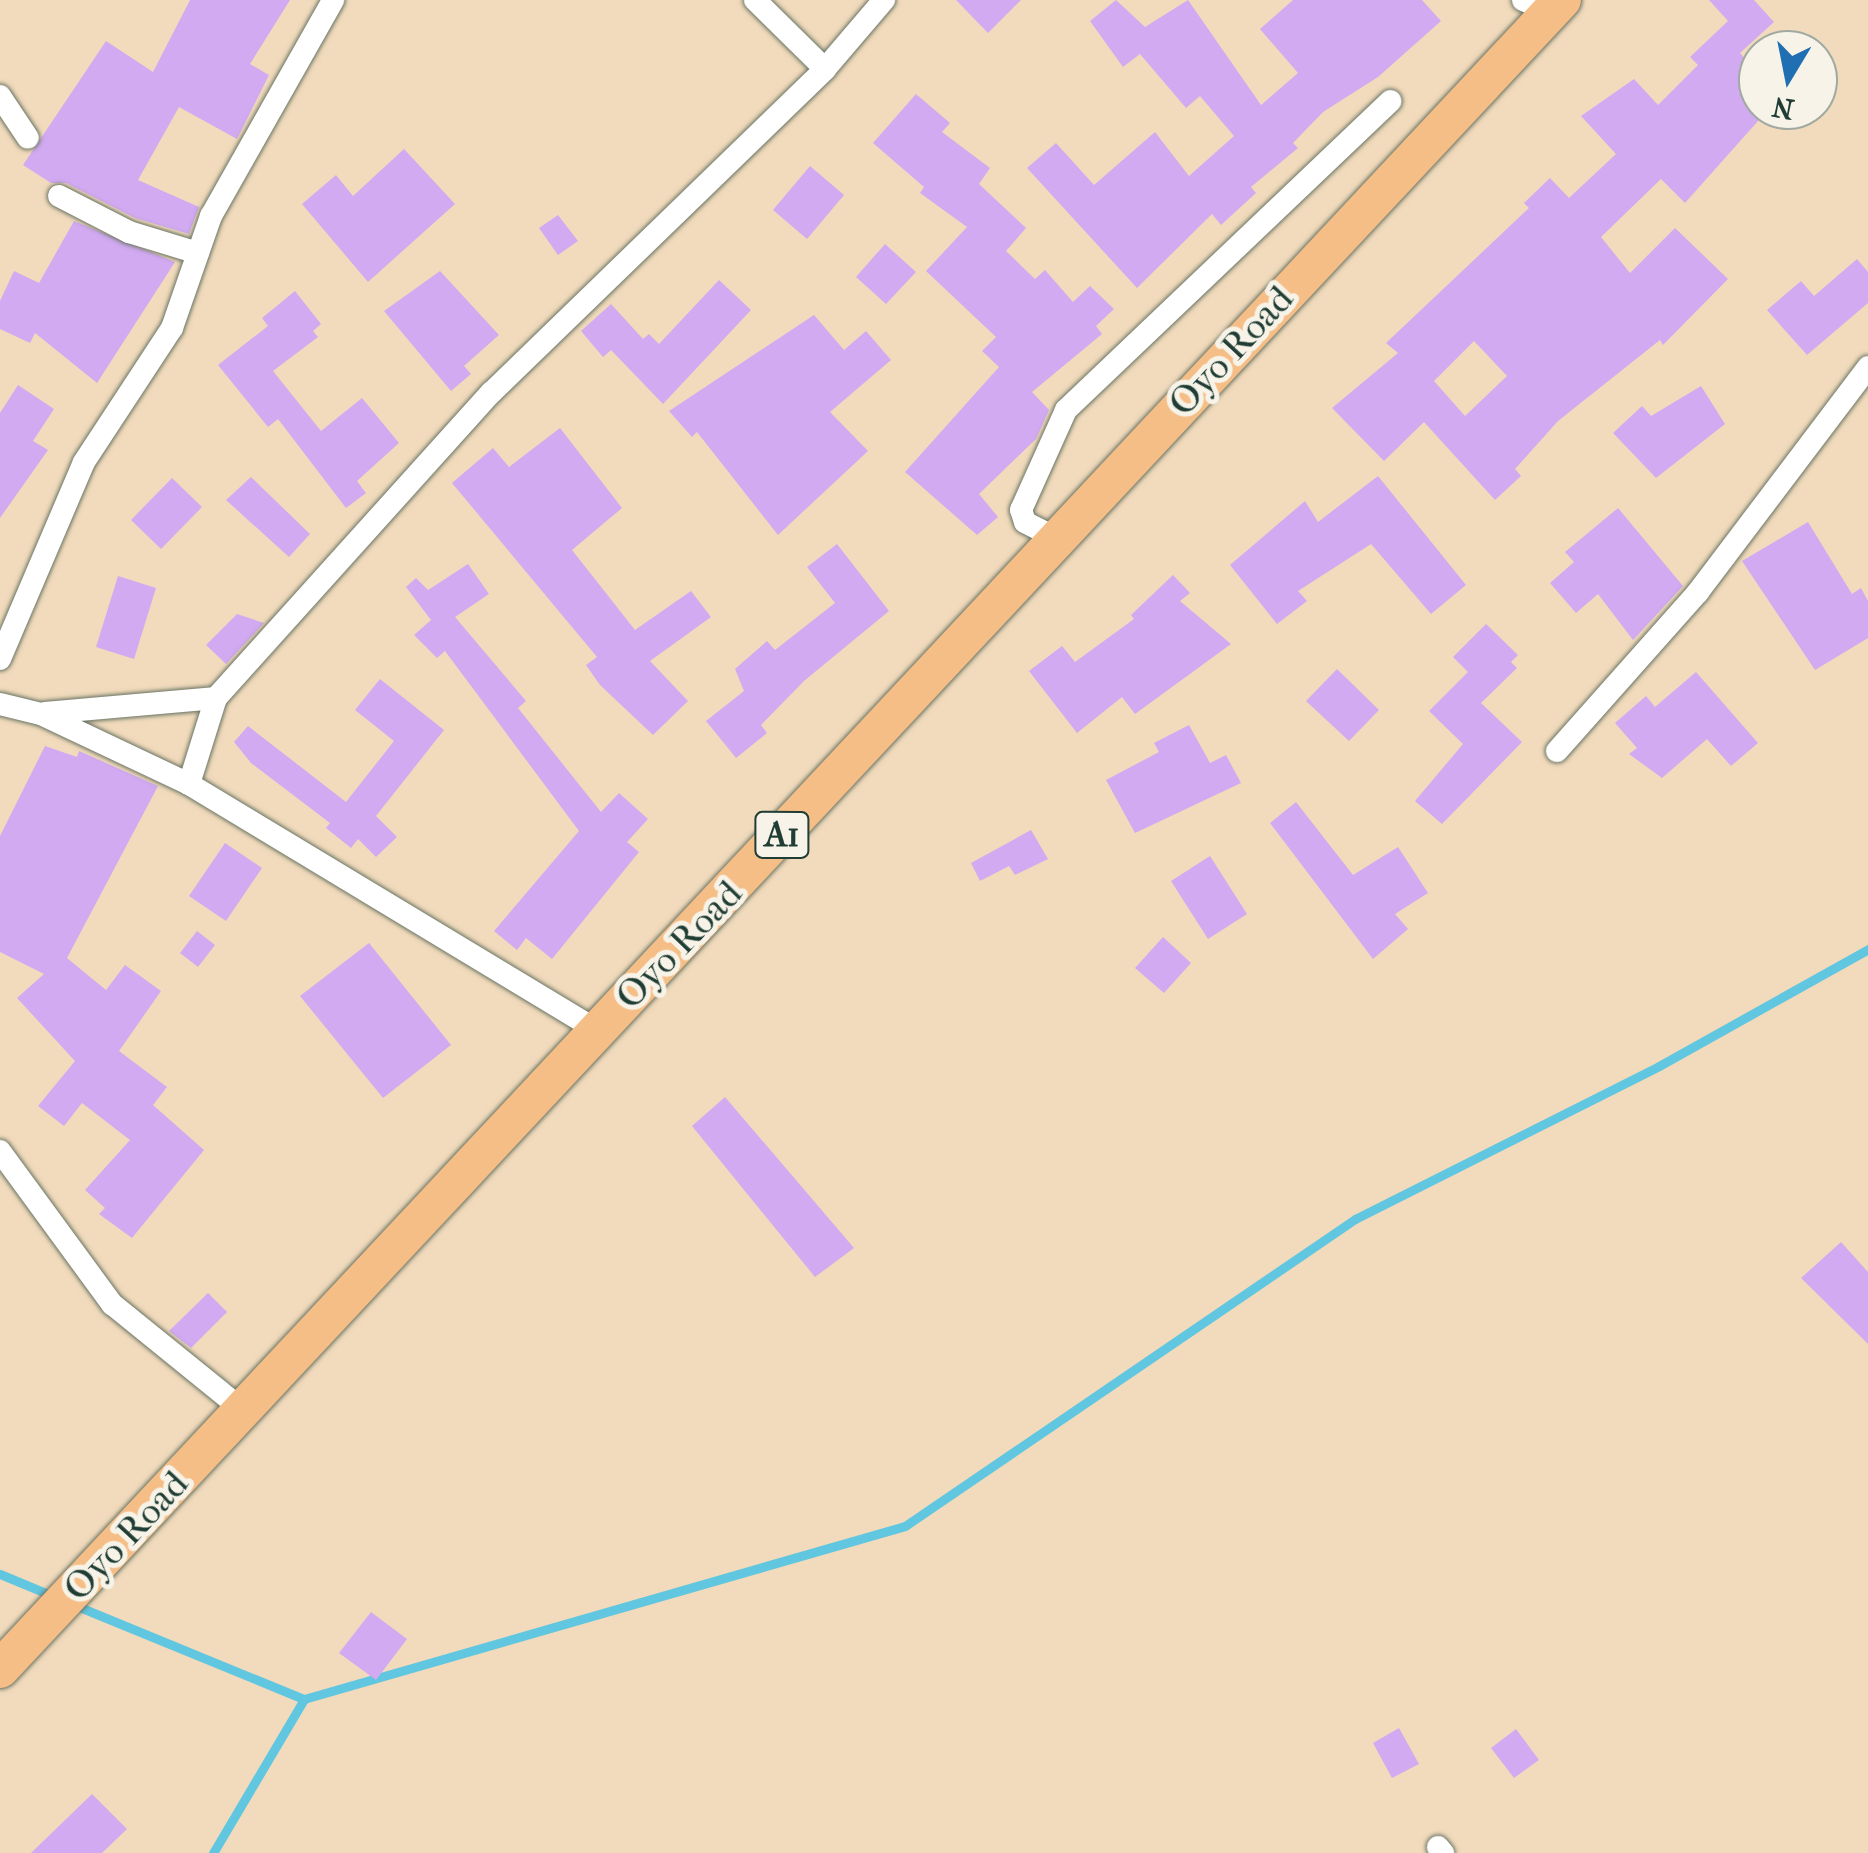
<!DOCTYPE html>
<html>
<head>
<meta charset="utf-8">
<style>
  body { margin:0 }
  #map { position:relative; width:1868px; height:1853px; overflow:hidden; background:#f2dbbc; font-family:"IM FELL French Canon",serif }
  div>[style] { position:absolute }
  .stream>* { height:9px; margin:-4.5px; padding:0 4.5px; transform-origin:4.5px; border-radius:4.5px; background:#61c6df }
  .building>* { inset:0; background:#d1aaf1 }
  .roads { filter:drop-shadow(0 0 2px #697464) drop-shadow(0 0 2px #697464) }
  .minor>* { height:22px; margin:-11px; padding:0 11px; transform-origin:11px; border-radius:11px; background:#fff }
  .trunk>* { height:38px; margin:-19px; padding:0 19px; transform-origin:19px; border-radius:19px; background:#f6be87 }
  span { translate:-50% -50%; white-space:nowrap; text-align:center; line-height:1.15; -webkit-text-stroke:10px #f7f3e8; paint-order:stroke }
  .shield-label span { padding:2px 8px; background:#f7f3e8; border:2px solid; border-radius:8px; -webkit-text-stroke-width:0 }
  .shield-label { font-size:35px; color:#1f3d34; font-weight:700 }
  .street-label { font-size:38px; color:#1f3d34 }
  .north { position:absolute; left:1738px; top:30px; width:100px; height:100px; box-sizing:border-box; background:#f7f3e8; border:2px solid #a1aaa0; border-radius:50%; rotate:190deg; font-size:28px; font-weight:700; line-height:40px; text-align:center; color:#1f3d34 }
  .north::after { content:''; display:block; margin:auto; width:35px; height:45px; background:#1f6fb2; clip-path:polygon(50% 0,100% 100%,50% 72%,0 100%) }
</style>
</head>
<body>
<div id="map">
  <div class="stream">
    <div style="left:0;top:1574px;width:57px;rotate:22.5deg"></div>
    <div style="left:72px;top:1604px;width:251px;rotate:22.3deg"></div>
    <div style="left:213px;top:1853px;width:179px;rotate:-59.4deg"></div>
    <div style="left:304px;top:1699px;width:625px;rotate:-16.06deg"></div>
    <div style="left:905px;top:1526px;width:545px;rotate:-34.3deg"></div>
    <div style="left:1355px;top:1219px;width:340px;rotate:-26.7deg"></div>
    <div style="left:1659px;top:1066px;width:240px;rotate:-29.2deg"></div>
  </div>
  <div class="building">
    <div style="clip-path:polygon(190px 0,290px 0,250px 64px,269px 75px,237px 139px,179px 107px,138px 180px,199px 207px,189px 234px,135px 218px,66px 183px,51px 183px,23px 165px,106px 41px,153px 72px)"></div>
    <div style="clip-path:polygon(956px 0,1021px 0,988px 33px)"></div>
    <div style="clip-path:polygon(1116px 0,1145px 27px,1188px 0,1261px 105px,1298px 73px,1260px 29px,1293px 0,1422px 0,1441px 21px,1378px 77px,1323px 112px,1293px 143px,1298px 148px,1251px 187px,1256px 193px,1221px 225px,1212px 214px,1137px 288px,1027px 168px,1056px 143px,1094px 185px,1155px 132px,1189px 176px,1234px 136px,1200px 96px,1186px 108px,1140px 54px,1123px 67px,1090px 21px)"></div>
    <div style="clip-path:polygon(evenodd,1709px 0,1754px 0,1774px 22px,1740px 53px,1758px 73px,1758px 121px,1685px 203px,1661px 179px,1601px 237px,1630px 273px,1675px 228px,1728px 279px,1663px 345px,1660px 340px,1558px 421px,1515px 469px,1521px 476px,1495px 500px,1424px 422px,1384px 461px,1332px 408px,1398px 353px,1386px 343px,1529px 208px,1524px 203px,1550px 178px,1569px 198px,1616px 154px,1581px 116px,1634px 79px,1658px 105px,1698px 65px,1690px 57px,1728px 21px,1709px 0,1474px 341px,1507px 376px,1465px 416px,1434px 381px,1474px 341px)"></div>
    <div style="clip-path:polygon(916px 94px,950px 123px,942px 132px,990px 168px,979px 184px,1026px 228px,1006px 251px,1035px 279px,1045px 270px,1073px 302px,1090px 286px,1114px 309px,1096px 326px,1102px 334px,1032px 392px,1049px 410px,1036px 439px,979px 494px,998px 517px,977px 535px,905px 472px,999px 367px,982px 351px,996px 337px,926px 271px,967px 227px,920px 193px,924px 187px,873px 143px)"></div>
    <div style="clip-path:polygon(404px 149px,455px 204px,368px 282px,302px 204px,336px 175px,353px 196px)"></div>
    <div style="clip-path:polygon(810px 166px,844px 195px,807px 239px,773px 210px)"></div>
    <div style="clip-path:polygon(558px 215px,578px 241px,558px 255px,539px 228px)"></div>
    <div style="clip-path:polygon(74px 221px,175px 262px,97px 383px,35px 333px,30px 343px,0 329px,0 301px,14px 271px,39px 283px)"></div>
    <div style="clip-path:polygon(885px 244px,916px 272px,886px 304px,856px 277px)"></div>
    <div style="clip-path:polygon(1857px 259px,1868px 272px,1868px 303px,1807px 355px,1767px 310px,1801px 281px,1814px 296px)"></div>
    <div style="clip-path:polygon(440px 271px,499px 335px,464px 366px,471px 374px,451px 391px,384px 311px)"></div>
    <div style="clip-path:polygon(719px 280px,751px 310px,663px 404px,611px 350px,603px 357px,581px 331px,611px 304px,643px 339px,649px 334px,659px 344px)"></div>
    <div style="clip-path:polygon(295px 291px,321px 324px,313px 331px,318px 337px,273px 371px,321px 431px,362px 398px,399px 443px,357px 481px,366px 493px,346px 508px,278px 419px,268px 427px,218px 365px,268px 326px,262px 318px)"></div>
    <div style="clip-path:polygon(814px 315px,844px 350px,866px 331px,891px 360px,830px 412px,868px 451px,778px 535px,697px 432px,692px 437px,669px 411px)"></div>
    <div style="clip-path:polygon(18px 385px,54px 409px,33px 441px,48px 450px,0 518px,0 413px)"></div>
    <div style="clip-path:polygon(1701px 386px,1725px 424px,1656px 478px,1613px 433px,1642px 406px,1651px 416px)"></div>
    <div style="clip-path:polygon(560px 428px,622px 508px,572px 550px,635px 630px,691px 591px,711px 617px,650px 661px,688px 701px,653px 735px,600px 685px,586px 665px,597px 657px,452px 483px,493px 448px,509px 467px)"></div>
    <div style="clip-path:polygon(1378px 476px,1466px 585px,1431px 614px,1371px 544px,1298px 591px,1307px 601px,1277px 624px,1230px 565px,1305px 501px,1318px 522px)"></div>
    <div style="clip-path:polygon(251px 477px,310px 534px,289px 557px,226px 500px)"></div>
    <div style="clip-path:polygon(172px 478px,202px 507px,161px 549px,131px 520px)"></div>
    <div style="clip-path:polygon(1618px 508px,1683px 586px,1633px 640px,1598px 594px,1576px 613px,1550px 583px,1574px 562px,1565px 552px)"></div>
    <div style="clip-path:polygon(1808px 522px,1852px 594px,1861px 588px,1868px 601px,1868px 638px,1815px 670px,1742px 561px)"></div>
    <div style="clip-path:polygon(837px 544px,889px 611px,804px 681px,761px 725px,767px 733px,736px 758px,706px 721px,744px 691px,735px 669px,767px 641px,775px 650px,835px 603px,807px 567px)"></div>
    <div style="clip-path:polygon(468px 564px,489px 594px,455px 617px,526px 701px,518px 708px,601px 812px,619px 793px,648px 819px,627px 842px,639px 852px,552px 959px,526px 938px,517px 950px,494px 931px,579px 831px,445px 651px,437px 658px,414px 635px,431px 620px,406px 587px,416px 578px,428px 590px)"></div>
    <div style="clip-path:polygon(1173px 575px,1190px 593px,1180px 601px,1231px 644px,1135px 714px,1122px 697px,1077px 733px,1029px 671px,1062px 646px,1075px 662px,1134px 619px,1131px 615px)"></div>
    <div style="clip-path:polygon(118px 576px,156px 588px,134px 659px,96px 647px)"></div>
    <div style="clip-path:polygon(237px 614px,264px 623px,226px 664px,206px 645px)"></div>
    <div style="clip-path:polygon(1486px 624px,1518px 655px,1511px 662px,1517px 668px,1481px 703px,1522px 742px,1442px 824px,1415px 801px,1463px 744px,1429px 711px,1468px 672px,1453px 657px)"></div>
    <div style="clip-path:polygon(1337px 669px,1379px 710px,1349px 741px,1306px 701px)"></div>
    <div style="clip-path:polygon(1696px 672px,1758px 743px,1731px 766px,1707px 739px,1662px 778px,1629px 754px,1637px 748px,1615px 723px,1646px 696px,1655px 707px)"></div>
    <div style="clip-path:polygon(380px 679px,444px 730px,376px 816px,397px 837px,376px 857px,358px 839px,351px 848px,326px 828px,330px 823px,251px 763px,234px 742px,248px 726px,346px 802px,394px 741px,355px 710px)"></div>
    <div style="clip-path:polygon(1189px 725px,1210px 763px,1226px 755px,1241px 783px,1135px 833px,1106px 780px,1159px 752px,1154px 743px)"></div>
    <div style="clip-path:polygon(45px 746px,77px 757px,79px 751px,158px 786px,67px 958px,106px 990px,125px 965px,161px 991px,119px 1051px,167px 1087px,153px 1105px,204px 1150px,132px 1238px,99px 1214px,105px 1208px,85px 1190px,130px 1140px,82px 1103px,64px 1126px,38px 1106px,75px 1061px,17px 998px,44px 974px,0 952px,0 836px)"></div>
    <div style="clip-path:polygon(1296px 802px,1353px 875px,1398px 847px,1428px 893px,1395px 914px,1408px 929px,1373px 959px,1270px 823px)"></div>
    <div style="clip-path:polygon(1031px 830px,1048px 859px,1015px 875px,1009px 866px,980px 881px,971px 863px)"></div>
    <div style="clip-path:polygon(225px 843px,262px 868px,226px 921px,189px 896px)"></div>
    <div style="clip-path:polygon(1210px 856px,1247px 914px,1208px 939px,1171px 881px)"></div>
    <div style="clip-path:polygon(197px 931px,215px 945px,198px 967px,180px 953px)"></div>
    <div style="clip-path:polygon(1163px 937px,1191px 963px,1164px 993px,1135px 968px)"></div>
    <div style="clip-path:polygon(369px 943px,451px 1045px,383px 1098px,300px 996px)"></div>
    <div style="clip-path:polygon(725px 1097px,854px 1248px,815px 1277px,692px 1126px)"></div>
    <div style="clip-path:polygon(1841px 1242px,1868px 1272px,1868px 1344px,1801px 1278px)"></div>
    <div style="clip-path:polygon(208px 1293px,227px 1312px,191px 1348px,169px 1331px)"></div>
    <div style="clip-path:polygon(371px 1612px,407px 1639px,376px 1680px,339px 1653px)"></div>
    <div style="clip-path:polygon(1399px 1728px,1419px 1764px,1392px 1778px,1373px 1743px)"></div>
    <div style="clip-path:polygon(1516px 1729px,1539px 1760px,1514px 1778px,1491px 1748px)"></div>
    <div style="clip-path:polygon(92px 1794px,127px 1829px,102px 1853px,31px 1853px)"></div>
  </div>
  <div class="roads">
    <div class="minor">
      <div style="left:755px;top:0;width:98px;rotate:44.6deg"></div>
      <div style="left:1523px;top:0;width:30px;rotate:23deg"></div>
      <div style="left:0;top:96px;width:50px;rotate:56.3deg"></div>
      <div style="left:59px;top:196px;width:79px;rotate:27.2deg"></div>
      <div style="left:129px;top:232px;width:72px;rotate:16.9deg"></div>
      <div style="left:1058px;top:539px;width:37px;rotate:-153deg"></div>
      <div style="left:1025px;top:522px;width:13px;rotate:-108deg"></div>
      <div style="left:1021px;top:510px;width:110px;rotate:-65.8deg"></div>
      <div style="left:1066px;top:410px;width:448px;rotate:-43.6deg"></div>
      <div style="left:0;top:659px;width:214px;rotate:-66.9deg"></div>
      <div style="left:84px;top:462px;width:160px;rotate:-56.7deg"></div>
      <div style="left:172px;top:328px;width:119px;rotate:-70.8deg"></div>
      <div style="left:211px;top:216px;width:248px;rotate:-60.5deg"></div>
      <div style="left:0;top:704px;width:42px;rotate:13.7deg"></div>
      <div style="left:41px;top:714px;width:164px;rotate:25.3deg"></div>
      <div style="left:189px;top:784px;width:476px;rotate:31.1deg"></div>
      <div style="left:45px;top:713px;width:172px;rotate:-5deg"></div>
      <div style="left:1557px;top:751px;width:213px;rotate:-48.4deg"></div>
      <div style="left:1698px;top:592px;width:282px;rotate:-52.9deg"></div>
      <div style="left:189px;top:784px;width:90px;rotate:-72.6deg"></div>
      <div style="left:216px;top:698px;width:411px;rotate:-48deg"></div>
      <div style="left:491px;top:393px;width:465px;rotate:-44.1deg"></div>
      <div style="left:825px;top:69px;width:91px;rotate:-49.5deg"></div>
      <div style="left:0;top:1151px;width:190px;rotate:53.8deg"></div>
      <div style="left:112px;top:1304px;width:170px;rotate:39deg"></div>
      <div style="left:1438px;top:1847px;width:8px;rotate:50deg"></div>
    </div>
    <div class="trunk">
      <div style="left:0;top:1669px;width:2286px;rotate:-46.9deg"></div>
    </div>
  </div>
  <div class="shield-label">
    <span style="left:782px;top:835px">A1</span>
  </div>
  <div class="street-label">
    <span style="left:1231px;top:351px;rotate:-47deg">Oyo Road</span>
    <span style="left:679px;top:945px;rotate:-46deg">Oyo Road</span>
    <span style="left:126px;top:1536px;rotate:-47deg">Oyo Road</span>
  </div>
  <div class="north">N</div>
</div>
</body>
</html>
